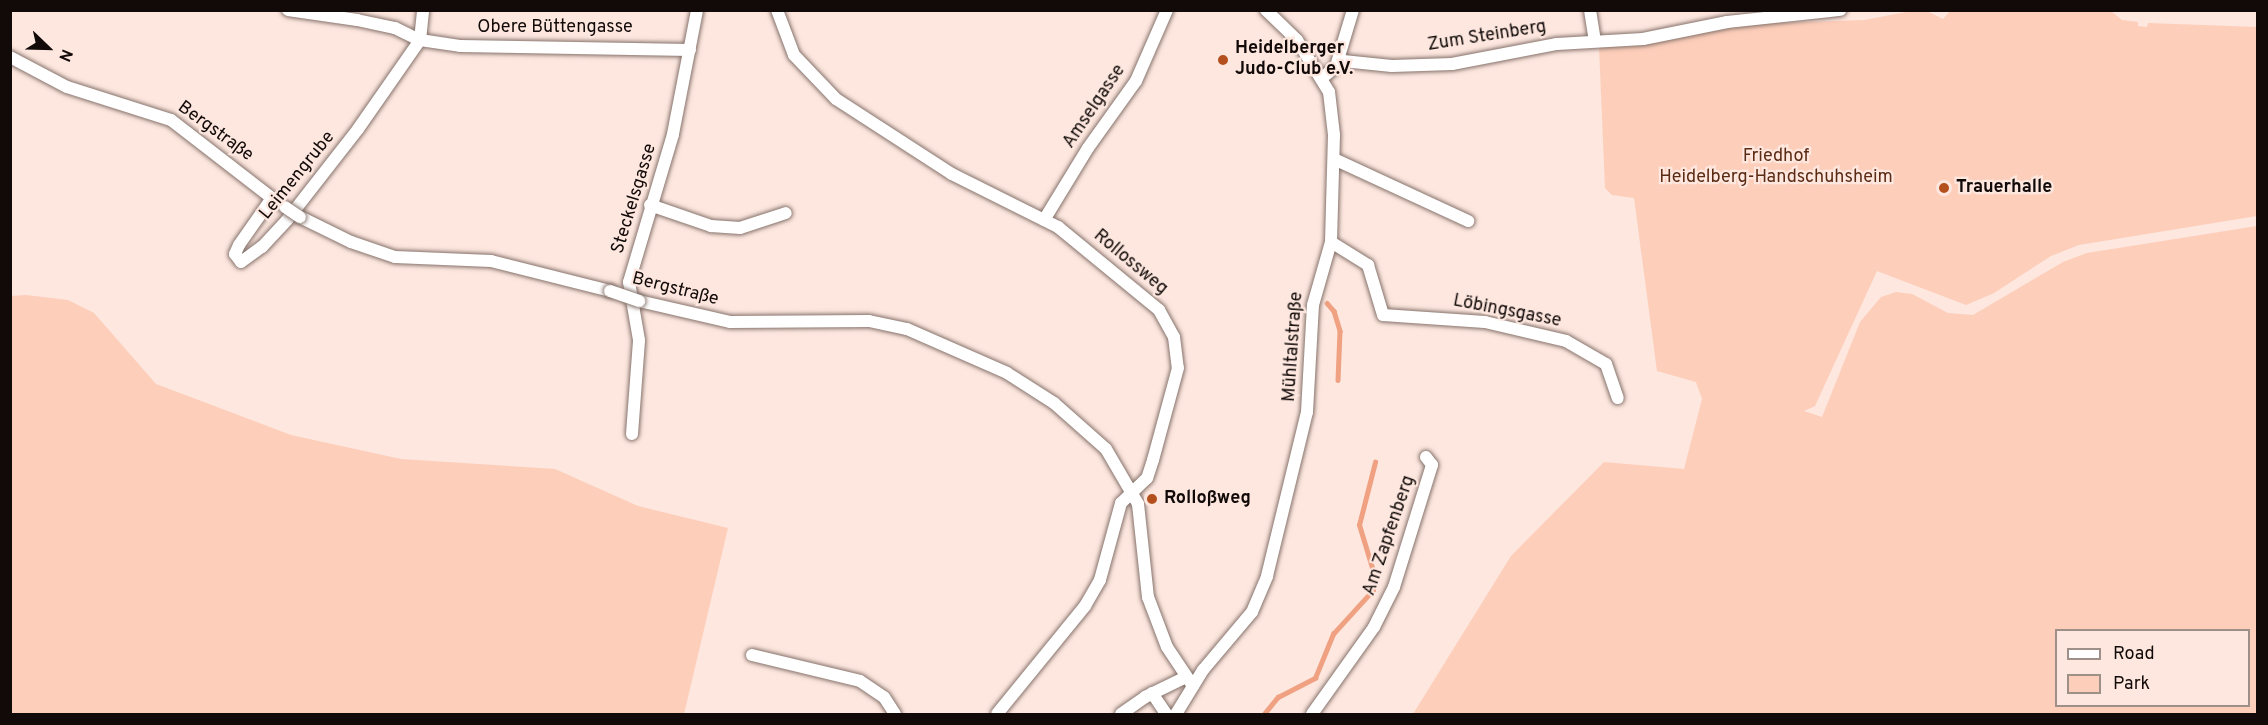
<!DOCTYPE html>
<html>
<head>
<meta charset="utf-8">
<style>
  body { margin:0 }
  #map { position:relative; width:2268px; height:725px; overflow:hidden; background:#fde7df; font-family:Overpass,sans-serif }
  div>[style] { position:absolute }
  .green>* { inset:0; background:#fdceba }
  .stream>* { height:4.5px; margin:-2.25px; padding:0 2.25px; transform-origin:2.25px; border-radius:2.25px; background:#efa181 }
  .roads { filter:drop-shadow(0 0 2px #86736c) drop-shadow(0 0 2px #86736c) }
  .street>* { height:12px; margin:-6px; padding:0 6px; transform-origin:6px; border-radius:6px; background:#fff }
  .bridges { filter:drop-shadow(0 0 2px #86736c) drop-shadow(0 0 2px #86736c) }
  .street-bridge>* { height:12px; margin:-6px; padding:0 6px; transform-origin:6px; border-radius:6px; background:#fff }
  .dots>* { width:16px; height:16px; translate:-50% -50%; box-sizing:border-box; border:3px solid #fde7df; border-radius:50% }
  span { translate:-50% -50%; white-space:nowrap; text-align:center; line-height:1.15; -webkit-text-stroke:4.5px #fde7df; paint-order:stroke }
  .street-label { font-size:18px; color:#110a08 }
  .poi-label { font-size:18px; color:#110a08; font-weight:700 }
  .left { translate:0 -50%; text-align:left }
  .park-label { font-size:18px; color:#5c2b14 }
  .frame { position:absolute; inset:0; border:12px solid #110a08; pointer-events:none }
  .legend { position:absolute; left:2055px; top:629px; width:195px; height:78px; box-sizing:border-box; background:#fde7df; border:2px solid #9f8f89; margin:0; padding:8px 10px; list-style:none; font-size:18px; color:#110a08 }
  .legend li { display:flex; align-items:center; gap:12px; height:30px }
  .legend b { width:30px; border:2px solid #9f8f89 }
  .north { position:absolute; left:18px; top:18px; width:60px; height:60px; -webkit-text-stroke:4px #fde7df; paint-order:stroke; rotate:113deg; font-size:16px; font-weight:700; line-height:24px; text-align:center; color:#110a08 }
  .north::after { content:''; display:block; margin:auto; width:21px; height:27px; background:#110a08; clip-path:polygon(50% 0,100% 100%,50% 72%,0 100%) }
</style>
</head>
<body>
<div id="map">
  <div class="green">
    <div style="clip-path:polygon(evenodd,1917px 10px,1927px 11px,1943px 19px,1950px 11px,2111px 11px,2122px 20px,2138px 22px,2138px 26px,2147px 27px,2148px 23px,2257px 27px,2257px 216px,2079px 245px,2051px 256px,1994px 293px,1966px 305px,1877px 271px,1815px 406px,1804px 411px,1822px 417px,1860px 322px,1881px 297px,1896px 292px,1912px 294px,1948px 313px,1973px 315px,2063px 262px,2087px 253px,2257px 226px,2257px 714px,1413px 714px,1511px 556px,1604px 462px,1684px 469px,1702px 399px,1696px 382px,1657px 371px,1634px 198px,1612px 195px,1605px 188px,1599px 47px,1639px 46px,1750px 24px,1864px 20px,1917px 10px,2056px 630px,2248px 630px,2248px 706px,2056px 706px,2056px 630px)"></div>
    <div style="clip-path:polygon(26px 295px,68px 300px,94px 313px,156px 384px,291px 435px,401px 459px,555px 469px,638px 506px,728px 528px,684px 714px,11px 714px,10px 296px)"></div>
  </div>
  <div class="stream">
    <div style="left:1327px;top:303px;width:11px;rotate:49deg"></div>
    <div style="left:1334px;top:311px;width:21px;rotate:73deg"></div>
    <div style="left:1340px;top:331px;width:49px;rotate:92.3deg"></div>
    <div style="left:1264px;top:714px;width:22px;rotate:-51deg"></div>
    <div style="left:1278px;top:697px;width:42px;rotate:-27.2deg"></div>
    <div style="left:1315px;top:678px;width:48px;rotate:-67.8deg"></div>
    <div style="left:1333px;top:634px;width:59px;rotate:-47.7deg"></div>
    <div style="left:1373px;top:590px;width:19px;rotate:-90deg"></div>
    <div style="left:1373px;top:571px;width:48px;rotate:-106.9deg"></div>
    <div style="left:1359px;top:525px;width:65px;rotate:-75.7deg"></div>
  </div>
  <div class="roads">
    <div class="street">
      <div style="left:288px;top:10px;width:70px;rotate:8.2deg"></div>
      <div style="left:357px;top:20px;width:39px;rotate:12deg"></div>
      <div style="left:395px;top:28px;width:28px;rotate:26deg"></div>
      <div style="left:420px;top:40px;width:40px;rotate:8.5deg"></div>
      <div style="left:460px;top:46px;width:230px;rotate:1deg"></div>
      <div style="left:777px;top:10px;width:48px;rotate:69.3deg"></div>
      <div style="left:794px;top:55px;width:61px;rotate:46.3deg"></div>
      <div style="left:836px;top:99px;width:138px;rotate:32.9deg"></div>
      <div style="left:952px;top:174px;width:119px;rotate:26.6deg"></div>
      <div style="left:1058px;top:227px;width:131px;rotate:39.4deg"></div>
      <div style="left:1159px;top:310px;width:31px;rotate:61deg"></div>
      <div style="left:1174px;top:337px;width:31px;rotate:83deg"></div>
      <div style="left:1178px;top:368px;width:95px;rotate:105.2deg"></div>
      <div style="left:1153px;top:460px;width:19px;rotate:108deg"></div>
      <div style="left:1147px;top:478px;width:36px;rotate:136deg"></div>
      <div style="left:1121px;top:503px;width:80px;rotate:105.3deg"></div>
      <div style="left:1100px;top:580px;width:30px;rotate:120deg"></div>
      <div style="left:1085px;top:606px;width:139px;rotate:129.2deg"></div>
      <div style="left:1590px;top:10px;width:30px;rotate:81deg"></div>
      <div style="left:10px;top:57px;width:64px;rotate:27.8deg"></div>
      <div style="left:67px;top:87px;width:109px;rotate:17.6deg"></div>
      <div style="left:171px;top:120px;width:134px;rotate:37.7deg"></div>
      <div style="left:1337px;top:63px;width:55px;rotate:-73.2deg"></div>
      <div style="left:1323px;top:77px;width:26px;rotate:-39deg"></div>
      <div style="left:1343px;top:61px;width:49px;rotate:5.8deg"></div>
      <div style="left:1392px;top:66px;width:60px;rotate:-1.9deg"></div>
      <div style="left:1452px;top:64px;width:107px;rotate:-10.8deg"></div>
      <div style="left:1557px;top:44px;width:86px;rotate:-3.3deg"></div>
      <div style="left:1643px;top:39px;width:86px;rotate:-11.4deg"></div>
      <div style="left:1727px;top:22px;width:114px;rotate:-6.1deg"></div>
      <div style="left:1334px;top:159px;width:148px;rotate:24.8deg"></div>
      <div style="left:272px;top:198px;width:57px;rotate:125.1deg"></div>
      <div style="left:239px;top:245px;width:10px;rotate:114deg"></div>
      <div style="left:235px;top:254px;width:10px;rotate:53deg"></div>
      <div style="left:241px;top:262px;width:26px;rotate:-36deg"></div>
      <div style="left:262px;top:247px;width:37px;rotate:-47deg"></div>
      <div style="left:287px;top:220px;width:115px;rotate:-52deg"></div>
      <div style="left:358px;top:129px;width:108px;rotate:-55.1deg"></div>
      <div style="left:420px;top:40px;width:30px;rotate:-84deg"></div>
      <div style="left:650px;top:205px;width:65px;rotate:19deg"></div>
      <div style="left:711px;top:226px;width:29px;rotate:4deg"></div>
      <div style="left:740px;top:228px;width:48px;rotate:-18.1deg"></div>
      <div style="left:300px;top:217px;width:57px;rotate:26.1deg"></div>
      <div style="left:351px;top:242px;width:46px;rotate:18.8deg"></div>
      <div style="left:395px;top:257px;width:96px;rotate:2.4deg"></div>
      <div style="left:491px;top:261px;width:123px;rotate:14.1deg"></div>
      <div style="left:1044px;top:220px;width:84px;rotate:-58.6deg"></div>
      <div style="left:1088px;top:148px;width:82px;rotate:-54.4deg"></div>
      <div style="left:1136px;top:81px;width:77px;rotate:-66.4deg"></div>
      <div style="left:1331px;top:242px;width:44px;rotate:31.9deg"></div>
      <div style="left:1368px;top:265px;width:52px;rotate:73.3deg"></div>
      <div style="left:1383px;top:315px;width:102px;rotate:3.9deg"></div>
      <div style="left:1485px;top:322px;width:83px;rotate:13.2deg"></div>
      <div style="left:1566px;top:341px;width:46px;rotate:29.9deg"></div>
      <div style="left:1606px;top:364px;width:36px;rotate:71deg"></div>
      <div style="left:639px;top:301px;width:93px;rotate:13deg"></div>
      <div style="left:730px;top:322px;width:139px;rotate:-0.4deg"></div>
      <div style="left:869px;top:321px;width:39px;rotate:12deg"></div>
      <div style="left:907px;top:329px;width:109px;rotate:23.7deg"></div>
      <div style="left:1007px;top:373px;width:56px;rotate:32.6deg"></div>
      <div style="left:1054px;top:403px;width:69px;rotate:41.5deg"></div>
      <div style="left:1106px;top:449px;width:64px;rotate:59.8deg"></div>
      <div style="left:1138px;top:504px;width:94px;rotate:83.9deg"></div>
      <div style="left:1148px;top:597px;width:53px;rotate:69.2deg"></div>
      <div style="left:1167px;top:647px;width:47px;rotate:56.3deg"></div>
      <div style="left:632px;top:434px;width:94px;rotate:-85.7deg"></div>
      <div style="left:639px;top:340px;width:59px;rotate:-99.8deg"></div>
      <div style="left:629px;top:282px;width:154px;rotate:-73.4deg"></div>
      <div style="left:673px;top:134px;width:126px;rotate:-79deg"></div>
      <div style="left:752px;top:655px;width:111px;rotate:13.5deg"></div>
      <div style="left:860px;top:681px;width:29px;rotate:34deg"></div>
      <div style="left:884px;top:697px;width:20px;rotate:57deg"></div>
      <div style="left:1152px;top:693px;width:25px;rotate:56deg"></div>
      <div style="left:1121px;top:714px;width:29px;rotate:-35deg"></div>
      <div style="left:1145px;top:697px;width:46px;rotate:-26deg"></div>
      <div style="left:1176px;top:714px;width:52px;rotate:-58.5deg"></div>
      <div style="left:1203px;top:670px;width:76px;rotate:-49.8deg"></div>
      <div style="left:1252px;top:612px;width:39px;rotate:-67deg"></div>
      <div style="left:1267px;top:576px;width:169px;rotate:-76.3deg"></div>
      <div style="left:1307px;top:412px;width:107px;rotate:-86.8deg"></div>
      <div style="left:1313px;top:305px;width:66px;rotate:-74.1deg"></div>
      <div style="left:1331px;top:242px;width:107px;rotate:-88.4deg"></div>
      <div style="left:1334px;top:135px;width:43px;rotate:-96.6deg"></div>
      <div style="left:1329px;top:92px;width:61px;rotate:-121.6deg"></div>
      <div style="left:1297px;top:40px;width:43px;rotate:-135.9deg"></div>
      <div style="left:1312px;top:714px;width:107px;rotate:-54.5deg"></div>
      <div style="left:1374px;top:627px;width:45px;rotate:-63.4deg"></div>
      <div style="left:1394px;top:587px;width:128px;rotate:-72.7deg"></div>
      <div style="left:1432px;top:465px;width:10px;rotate:-127deg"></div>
    </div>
  </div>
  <div class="bridges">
    <div class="street-bridge">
      <div style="left:285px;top:207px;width:18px;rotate:34deg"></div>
      <div style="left:610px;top:291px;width:31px;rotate:19deg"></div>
    </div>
  </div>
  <div class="dots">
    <div style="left:1223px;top:60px;background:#b4501d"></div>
    <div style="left:1944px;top:188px;background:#b4501d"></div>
    <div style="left:1152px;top:499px;background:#b4501d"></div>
  </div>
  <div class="street-label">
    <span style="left:555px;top:28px">Obere Büttengasse</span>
    <span style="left:1487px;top:37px;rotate:-9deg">Zum Steinberg</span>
    <span style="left:1095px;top:107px;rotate:-56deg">Amselgasse</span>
    <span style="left:215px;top:132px;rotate:36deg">Bergstraße</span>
    <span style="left:298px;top:176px;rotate:-51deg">Leimengrube</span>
    <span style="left:635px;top:199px;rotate:-73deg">Steckelsgasse</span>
    <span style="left:1130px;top:263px;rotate:40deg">Rollossweg</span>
    <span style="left:675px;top:290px;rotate:14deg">Bergstraße</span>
    <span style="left:1507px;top:312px;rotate:11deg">Löbingsgasse</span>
    <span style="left:1294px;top:347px;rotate:-86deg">Mühltalstraße</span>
    <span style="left:1390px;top:536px;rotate:-71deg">Am Zapfenberg</span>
  </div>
  <div class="poi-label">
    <span class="left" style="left:1235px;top:60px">Heidelberger<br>Judo-Club e.V.</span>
    <span class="left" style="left:1956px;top:188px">Trauerhalle</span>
    <span class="left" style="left:1164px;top:499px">Rolloßweg</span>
  </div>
  <div class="park-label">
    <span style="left:1776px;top:168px">Friedhof<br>Heidelberg-Handschuhsheim</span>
  </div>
  <div class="frame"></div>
  <ul class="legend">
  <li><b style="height:8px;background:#fff"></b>Road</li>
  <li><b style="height:16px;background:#fdceba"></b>Park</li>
  </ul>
  <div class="north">N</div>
</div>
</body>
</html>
